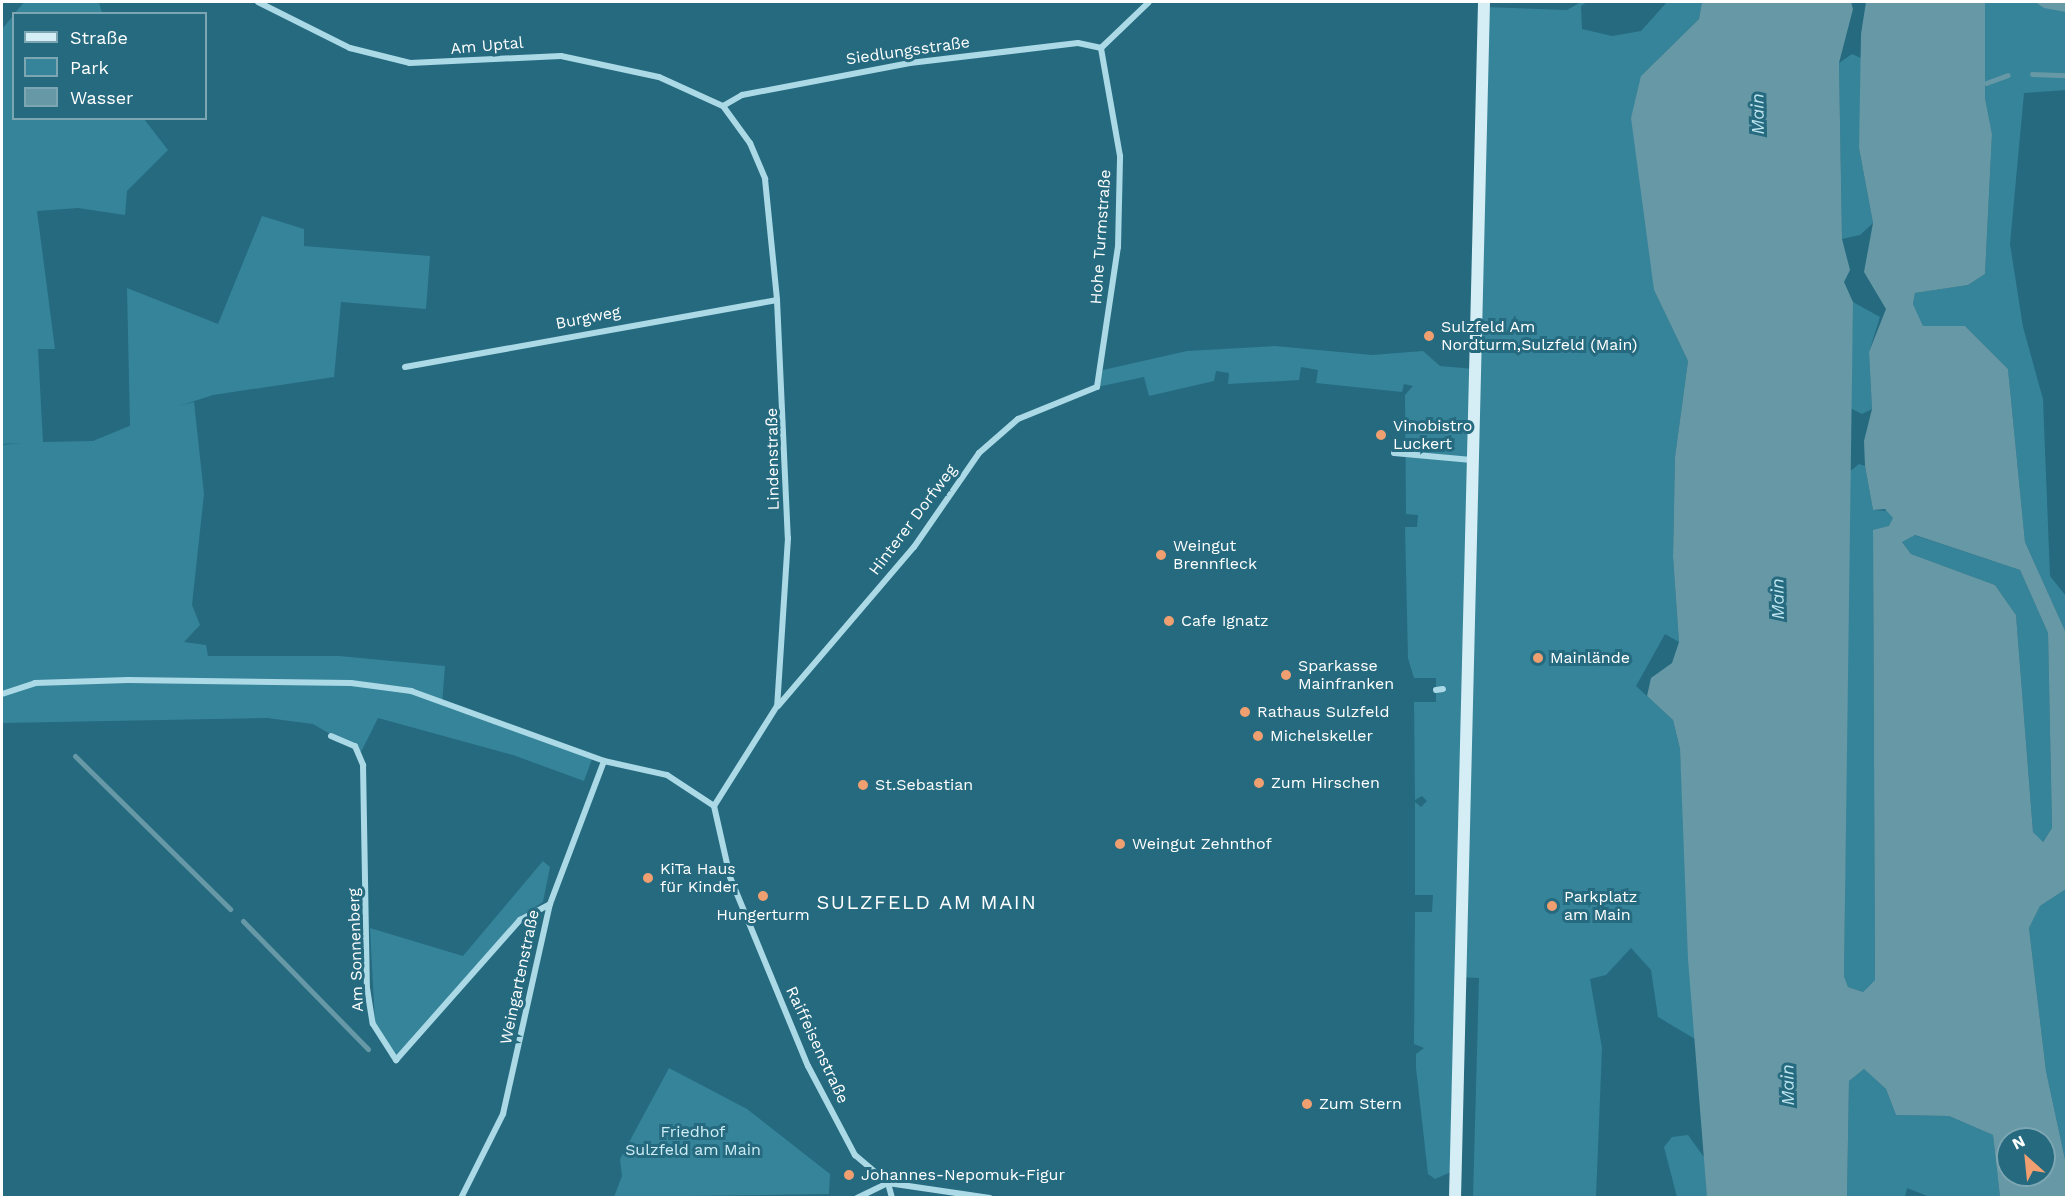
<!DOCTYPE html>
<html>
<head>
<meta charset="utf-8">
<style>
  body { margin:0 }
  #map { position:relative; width:2068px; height:1199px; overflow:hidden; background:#256a7f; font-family:"Work Sans",sans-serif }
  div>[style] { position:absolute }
  .green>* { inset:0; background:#36849a }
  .water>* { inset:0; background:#6798a6 }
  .stream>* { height:5px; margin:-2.5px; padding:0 2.5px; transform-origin:2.5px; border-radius:2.5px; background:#6798a6 }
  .minor>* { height:6px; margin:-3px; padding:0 3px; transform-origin:3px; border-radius:3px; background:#abd9e6 }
  .secondary>* { height:12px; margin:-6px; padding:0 6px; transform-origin:6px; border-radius:6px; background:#d5eef5 }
  .dots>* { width:16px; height:16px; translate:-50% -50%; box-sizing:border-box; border:3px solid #256a7f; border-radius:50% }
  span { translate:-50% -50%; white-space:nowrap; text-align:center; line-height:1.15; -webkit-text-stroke:6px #256a7f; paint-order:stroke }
  .street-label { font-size:16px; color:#fff }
  .poi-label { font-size:16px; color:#fff }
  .left { translate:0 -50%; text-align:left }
  .park-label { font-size:16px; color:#ceedf5 }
  .water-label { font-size:18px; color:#bde5ef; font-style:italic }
  .quarter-label { font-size:20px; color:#fff; letter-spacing:1.5px }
  .frame { position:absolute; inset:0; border:3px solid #fff; pointer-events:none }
  .legend { position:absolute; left:12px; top:12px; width:195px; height:108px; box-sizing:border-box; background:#256a7f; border:2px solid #7ca6b2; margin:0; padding:8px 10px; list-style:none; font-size:18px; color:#fff }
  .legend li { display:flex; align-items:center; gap:12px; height:30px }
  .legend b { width:30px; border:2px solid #7ca6b2 }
  .north { position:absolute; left:1996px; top:1127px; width:60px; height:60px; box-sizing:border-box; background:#256a7f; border:2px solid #7ca6b2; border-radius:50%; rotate:333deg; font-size:16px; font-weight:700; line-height:24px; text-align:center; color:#fff }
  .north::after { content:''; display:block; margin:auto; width:21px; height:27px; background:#ef9f70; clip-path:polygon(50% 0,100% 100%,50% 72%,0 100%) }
</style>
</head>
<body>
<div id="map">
  <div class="green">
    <div style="clip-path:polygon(24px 2px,99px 2px,102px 13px,15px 13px)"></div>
    <div style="clip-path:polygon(1581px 2px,1587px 2px,1581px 6px,1582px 29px,1612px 36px,1641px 31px,1667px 2px,1702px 2px,1699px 19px,1641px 76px,1654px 290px,1688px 361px,1675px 457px,1673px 557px,1679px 642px,1665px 634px,1636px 686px,1673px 720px,1680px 749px,1695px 1039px,1658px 1017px,1651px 970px,1631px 948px,1606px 975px,1590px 979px,1602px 1048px,1596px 1197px,1473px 1197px,1479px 978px,1459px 977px,1453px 1171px,1435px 1179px,1428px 1174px,1416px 1068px,1416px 1054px,1424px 1048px,1414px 1044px,1415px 912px,1432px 912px,1433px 895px,1415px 895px,1415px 802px,1421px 807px,1427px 801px,1422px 796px,1415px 800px,1414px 702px,1436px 702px,1436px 678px,1414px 678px,1408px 658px,1405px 527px,1417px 527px,1418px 515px,1406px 514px,1405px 395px,1413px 386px,1404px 384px,1402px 392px,1316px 383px,1318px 370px,1301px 367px,1299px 380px,1228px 384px,1229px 373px,1216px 371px,1214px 381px,1149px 396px,1144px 377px,1097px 387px,1103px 370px,1187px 351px,1275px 346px,1372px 355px,1423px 351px,1440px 366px,1474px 369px,1484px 7px,1567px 10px)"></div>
    <div style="clip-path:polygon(1985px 2px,2035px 2px,2066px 12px,2066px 90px,2024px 93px,2010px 244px,2023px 327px,2043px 399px,2050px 576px,2066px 596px,2066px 633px,2025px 542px,2008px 369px,1965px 326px,1923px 326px,1913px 304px,1915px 293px,1968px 285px,1985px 274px,1992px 134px,1985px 98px)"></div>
    <div style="clip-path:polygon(13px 16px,14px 118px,144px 119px,168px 150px,127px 191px,125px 215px,78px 208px,37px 211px,55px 349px,38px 349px,43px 442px,93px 441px,139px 422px,130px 426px,127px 288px,218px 324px,262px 216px,304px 229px,304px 246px,430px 256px,426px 309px,341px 302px,334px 377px,213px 395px,179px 406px,194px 402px,204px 494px,192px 605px,200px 625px,184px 642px,206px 645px,208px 656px,339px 656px,445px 666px,442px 704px,592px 759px,584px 781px,513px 755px,378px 718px,361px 752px,313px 724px,267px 718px,2px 723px,2px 445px,22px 443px,2px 444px,2px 29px)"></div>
    <div style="clip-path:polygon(1852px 54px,1863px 59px,1859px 148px,1873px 223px,1860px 235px,1842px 239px,1839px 63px)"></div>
    <div style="clip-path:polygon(1853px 302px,1880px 317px,1869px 352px,1872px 409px,1862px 414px,1850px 408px)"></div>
    <div style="clip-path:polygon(1859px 464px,1865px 466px,1873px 510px,1890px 511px,1893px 518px,1890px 526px,1873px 531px,1875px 980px,1863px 992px,1848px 987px,1844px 976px,1849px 472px)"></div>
    <div style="clip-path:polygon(1914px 535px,2020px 570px,2048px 633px,2052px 828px,2042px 843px,2033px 832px,2016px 615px,1995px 585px,1911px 554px,1902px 542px)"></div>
    <div style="clip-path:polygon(543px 861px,550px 867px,543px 902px,518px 918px,396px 1057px,375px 1023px,370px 928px,463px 956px)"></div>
    <div style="clip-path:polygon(2066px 889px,2066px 1164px,2046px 1071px,2029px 928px,2040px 906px)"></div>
    <div style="clip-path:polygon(669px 1068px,747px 1109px,830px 1174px,829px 1194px,614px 1197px,622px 1176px,620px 1159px)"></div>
    <div style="clip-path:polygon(1864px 1069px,1886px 1089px,1896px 1115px,1949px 1116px,1993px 1135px,2000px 1197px,1930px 1197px,1907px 1188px,1905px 1197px,1847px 1198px,1849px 1081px)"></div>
    <div style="clip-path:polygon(1688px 1135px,1706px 1160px,1707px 1197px,1677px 1197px,1664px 1147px,1672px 1137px)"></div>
  </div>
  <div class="water">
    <div style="clip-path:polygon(evenodd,1702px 2px,1851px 2px,1853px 9px,1839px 63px,1842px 239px,1850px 270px,1844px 282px,1853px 302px,1844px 976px,1848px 987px,1863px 992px,1875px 980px,1873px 530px,1889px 526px,1893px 518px,1885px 509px,1873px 510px,1865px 466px,1864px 441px,1872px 409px,1869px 352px,1886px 309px,1864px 272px,1873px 223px,1859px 148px,1861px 34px,1866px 2px,1985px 2px,1985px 98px,1992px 134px,1985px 274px,1968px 285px,1915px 293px,1913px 304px,1923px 326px,1965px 326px,2008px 369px,2025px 542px,2066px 633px,2066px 889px,2040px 906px,2029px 928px,2046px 1071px,2066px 1164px,2066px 1197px,2000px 1197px,1993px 1135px,1949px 1116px,1896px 1115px,1886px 1089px,1864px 1069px,1849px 1081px,1847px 1197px,1707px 1197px,1688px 959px,1680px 749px,1673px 720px,1647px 696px,1651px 678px,1672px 663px,1679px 642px,1673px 557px,1675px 457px,1688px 361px,1654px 290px,1631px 118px,1641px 76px,1699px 19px,1702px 2px,1915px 535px,2020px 570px,2048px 633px,2052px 828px,2043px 842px,2033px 832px,2016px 615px,1995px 585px,1911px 554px,1902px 542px,1915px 535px,1702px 2px,2008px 1139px,2044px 1139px,2044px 1175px,2008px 1175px,2008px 1139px)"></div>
    <div style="clip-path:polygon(2035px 2px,2066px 2px,2066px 12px,2044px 8px)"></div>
  </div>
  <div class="stream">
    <div style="left:2032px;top:74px;width:34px;rotate:2deg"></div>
    <div style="left:1986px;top:83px;width:23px;rotate:-20deg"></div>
    <div style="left:75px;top:756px;width:218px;rotate:44.6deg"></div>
    <div style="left:243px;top:921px;width:179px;rotate:45.7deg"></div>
  </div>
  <div class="minor">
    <div style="left:258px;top:2px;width:103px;rotate:26.6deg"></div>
    <div style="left:350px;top:48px;width:62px;rotate:14deg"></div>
    <div style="left:410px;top:63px;width:151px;rotate:-2.7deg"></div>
    <div style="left:561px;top:56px;width:100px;rotate:12.1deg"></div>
    <div style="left:659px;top:77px;width:70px;rotate:24.4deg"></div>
    <div style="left:723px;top:106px;width:46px;rotate:53.9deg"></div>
    <div style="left:750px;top:143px;width:39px;rotate:67deg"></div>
    <div style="left:765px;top:179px;width:122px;rotate:84.3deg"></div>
    <div style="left:777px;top:300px;width:238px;rotate:87.4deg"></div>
    <div style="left:788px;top:538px;width:168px;rotate:93.7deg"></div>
    <div style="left:777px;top:706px;width:118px;rotate:122.2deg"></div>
    <div style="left:1101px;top:48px;width:66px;rotate:-43.8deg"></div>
    <div style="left:723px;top:106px;width:22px;rotate:-30deg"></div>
    <div style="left:742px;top:95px;width:171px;rotate:-10.8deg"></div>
    <div style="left:910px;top:63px;width:169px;rotate:-6.8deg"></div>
    <div style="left:1078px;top:43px;width:24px;rotate:12deg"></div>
    <div style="left:405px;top:367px;width:378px;rotate:-10.2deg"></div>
    <div style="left:1394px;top:453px;width:78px;rotate:5.1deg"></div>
    <div style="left:1436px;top:690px;width:7px;rotate:-8deg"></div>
    <div style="left:2px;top:694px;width:35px;rotate:-18deg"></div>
    <div style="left:35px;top:683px;width:93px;rotate:-1.8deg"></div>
    <div style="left:128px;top:680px;width:223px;rotate:0.8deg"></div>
    <div style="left:351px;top:683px;width:61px;rotate:7.6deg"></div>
    <div style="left:411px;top:691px;width:205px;rotate:19.9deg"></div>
    <div style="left:604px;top:761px;width:65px;rotate:12.5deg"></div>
    <div style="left:667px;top:775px;width:56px;rotate:33.4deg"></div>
    <div style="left:778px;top:706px;width:209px;rotate:-49.5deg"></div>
    <div style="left:914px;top:547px;width:114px;rotate:-55.3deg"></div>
    <div style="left:979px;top:453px;width:52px;rotate:-41.1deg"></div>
    <div style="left:1018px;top:419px;width:85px;rotate:-22.1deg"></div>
    <div style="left:1097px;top:387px;width:142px;rotate:-81.5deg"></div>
    <div style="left:1118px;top:247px;width:91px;rotate:-88.7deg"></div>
    <div style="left:1120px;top:156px;width:110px;rotate:-100deg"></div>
    <div style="left:331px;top:736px;width:26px;rotate:23deg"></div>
    <div style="left:355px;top:746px;width:21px;rotate:67deg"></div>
    <div style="left:363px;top:765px;width:223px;rotate:89deg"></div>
    <div style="left:367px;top:988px;width:36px;rotate:81deg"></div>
    <div style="left:373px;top:1024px;width:43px;rotate:57.4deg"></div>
    <div style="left:396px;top:1060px;width:187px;rotate:-48.5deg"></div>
    <div style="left:520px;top:920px;width:34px;rotate:-28deg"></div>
    <div style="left:714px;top:806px;width:73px;rotate:77.3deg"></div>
    <div style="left:730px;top:877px;width:204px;rotate:67.6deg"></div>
    <div style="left:808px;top:1066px;width:101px;rotate:62.2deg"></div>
    <div style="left:855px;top:1155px;width:43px;rotate:40.3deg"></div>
    <div style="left:888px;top:1183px;width:103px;rotate:8.4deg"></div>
    <div style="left:888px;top:1183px;width:16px;rotate:75deg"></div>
    <div style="left:461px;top:1198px;width:94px;rotate:-63.4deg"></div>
    <div style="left:503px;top:1114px;width:215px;rotate:-77.4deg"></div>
    <div style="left:550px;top:904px;width:153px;rotate:-69.3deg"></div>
    <div style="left:857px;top:1198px;width:34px;rotate:-26deg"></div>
  </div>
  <div class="secondary">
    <div style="left:1455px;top:1198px;width:1196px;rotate:-88.61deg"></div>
  </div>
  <div class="dots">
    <div style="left:1429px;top:336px;background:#ef9f70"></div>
    <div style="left:1381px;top:435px;background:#ef9f70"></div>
    <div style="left:1161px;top:555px;background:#ef9f70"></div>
    <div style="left:1169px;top:621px;background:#ef9f70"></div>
    <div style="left:1538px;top:658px;background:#ef9f70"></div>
    <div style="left:1286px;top:675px;background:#ef9f70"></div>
    <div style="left:1245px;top:712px;background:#ef9f70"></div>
    <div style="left:1258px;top:736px;background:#ef9f70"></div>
    <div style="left:1259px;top:783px;background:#ef9f70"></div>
    <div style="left:863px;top:785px;background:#ef9f70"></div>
    <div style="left:1120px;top:844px;background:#ef9f70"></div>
    <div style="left:648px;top:878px;background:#ef9f70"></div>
    <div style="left:763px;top:896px;background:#ef9f70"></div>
    <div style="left:1552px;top:906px;background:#ef9f70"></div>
    <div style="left:1307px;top:1104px;background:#ef9f70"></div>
    <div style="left:849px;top:1175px;background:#ef9f70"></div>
  </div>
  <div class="street-label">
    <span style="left:487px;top:46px;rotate:-5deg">Am Uptal</span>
    <span style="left:908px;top:51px;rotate:-8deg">Siedlungsstraße</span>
    <span style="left:1101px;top:237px;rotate:-86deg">Hohe Turmstraße</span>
    <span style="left:588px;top:318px;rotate:-11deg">Burgweg</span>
    <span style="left:773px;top:459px;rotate:-91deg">Lindenstraße</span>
    <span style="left:913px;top:520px;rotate:-53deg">Hinterer Dorfweg</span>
    <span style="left:356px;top:950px;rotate:-92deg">Am Sonnenberg</span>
    <span style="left:520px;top:977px;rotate:-78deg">Weingartenstraße</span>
    <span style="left:817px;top:1045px;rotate:65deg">Raiffeisenstraße</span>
  </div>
  <div class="poi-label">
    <span class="left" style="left:1441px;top:336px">Sulzfeld Am<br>Nordturm,Sulzfeld (Main)</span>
    <span class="left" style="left:1393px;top:435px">Vinobistro<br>Luckert</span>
    <span class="left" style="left:1173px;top:555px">Weingut<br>Brennfleck</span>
    <span class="left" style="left:1181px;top:621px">Cafe Ignatz</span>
    <span class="left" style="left:1550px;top:658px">Mainlände</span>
    <span class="left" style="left:1298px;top:675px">Sparkasse<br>Mainfranken</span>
    <span class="left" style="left:1257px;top:712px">Rathaus Sulzfeld</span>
    <span class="left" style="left:1270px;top:736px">Michelskeller</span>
    <span class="left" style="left:1271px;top:783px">Zum Hirschen</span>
    <span class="left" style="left:875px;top:785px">St.Sebastian</span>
    <span class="left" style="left:1132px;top:844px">Weingut Zehnthof</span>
    <span class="left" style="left:660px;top:878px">KiTa Haus<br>für Kinder</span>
    <span class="left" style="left:1564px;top:906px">Parkplatz<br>am Main</span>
    <span style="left:763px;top:915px">Hungerturm</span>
    <span class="left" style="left:1319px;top:1104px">Zum Stern</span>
    <span class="left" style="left:861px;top:1175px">Johannes-Nepomuk-Figur</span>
  </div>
  <div class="park-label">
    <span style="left:693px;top:1141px">Friedhof<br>Sulzfeld am Main</span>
  </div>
  <div class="water-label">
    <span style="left:1758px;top:114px;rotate:-91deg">Main</span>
    <span style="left:1778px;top:599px;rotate:-91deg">Main</span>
    <span style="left:1788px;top:1085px;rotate:-91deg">Main</span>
  </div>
  <div class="quarter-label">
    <span style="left:927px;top:902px">SULZFELD AM MAIN</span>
  </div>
  <div class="frame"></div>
  <ul class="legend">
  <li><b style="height:8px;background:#d5eef5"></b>Straße</li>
  <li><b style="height:16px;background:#36849a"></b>Park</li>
  <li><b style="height:16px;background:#6798a6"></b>Wasser</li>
  </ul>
  <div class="north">N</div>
</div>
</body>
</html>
